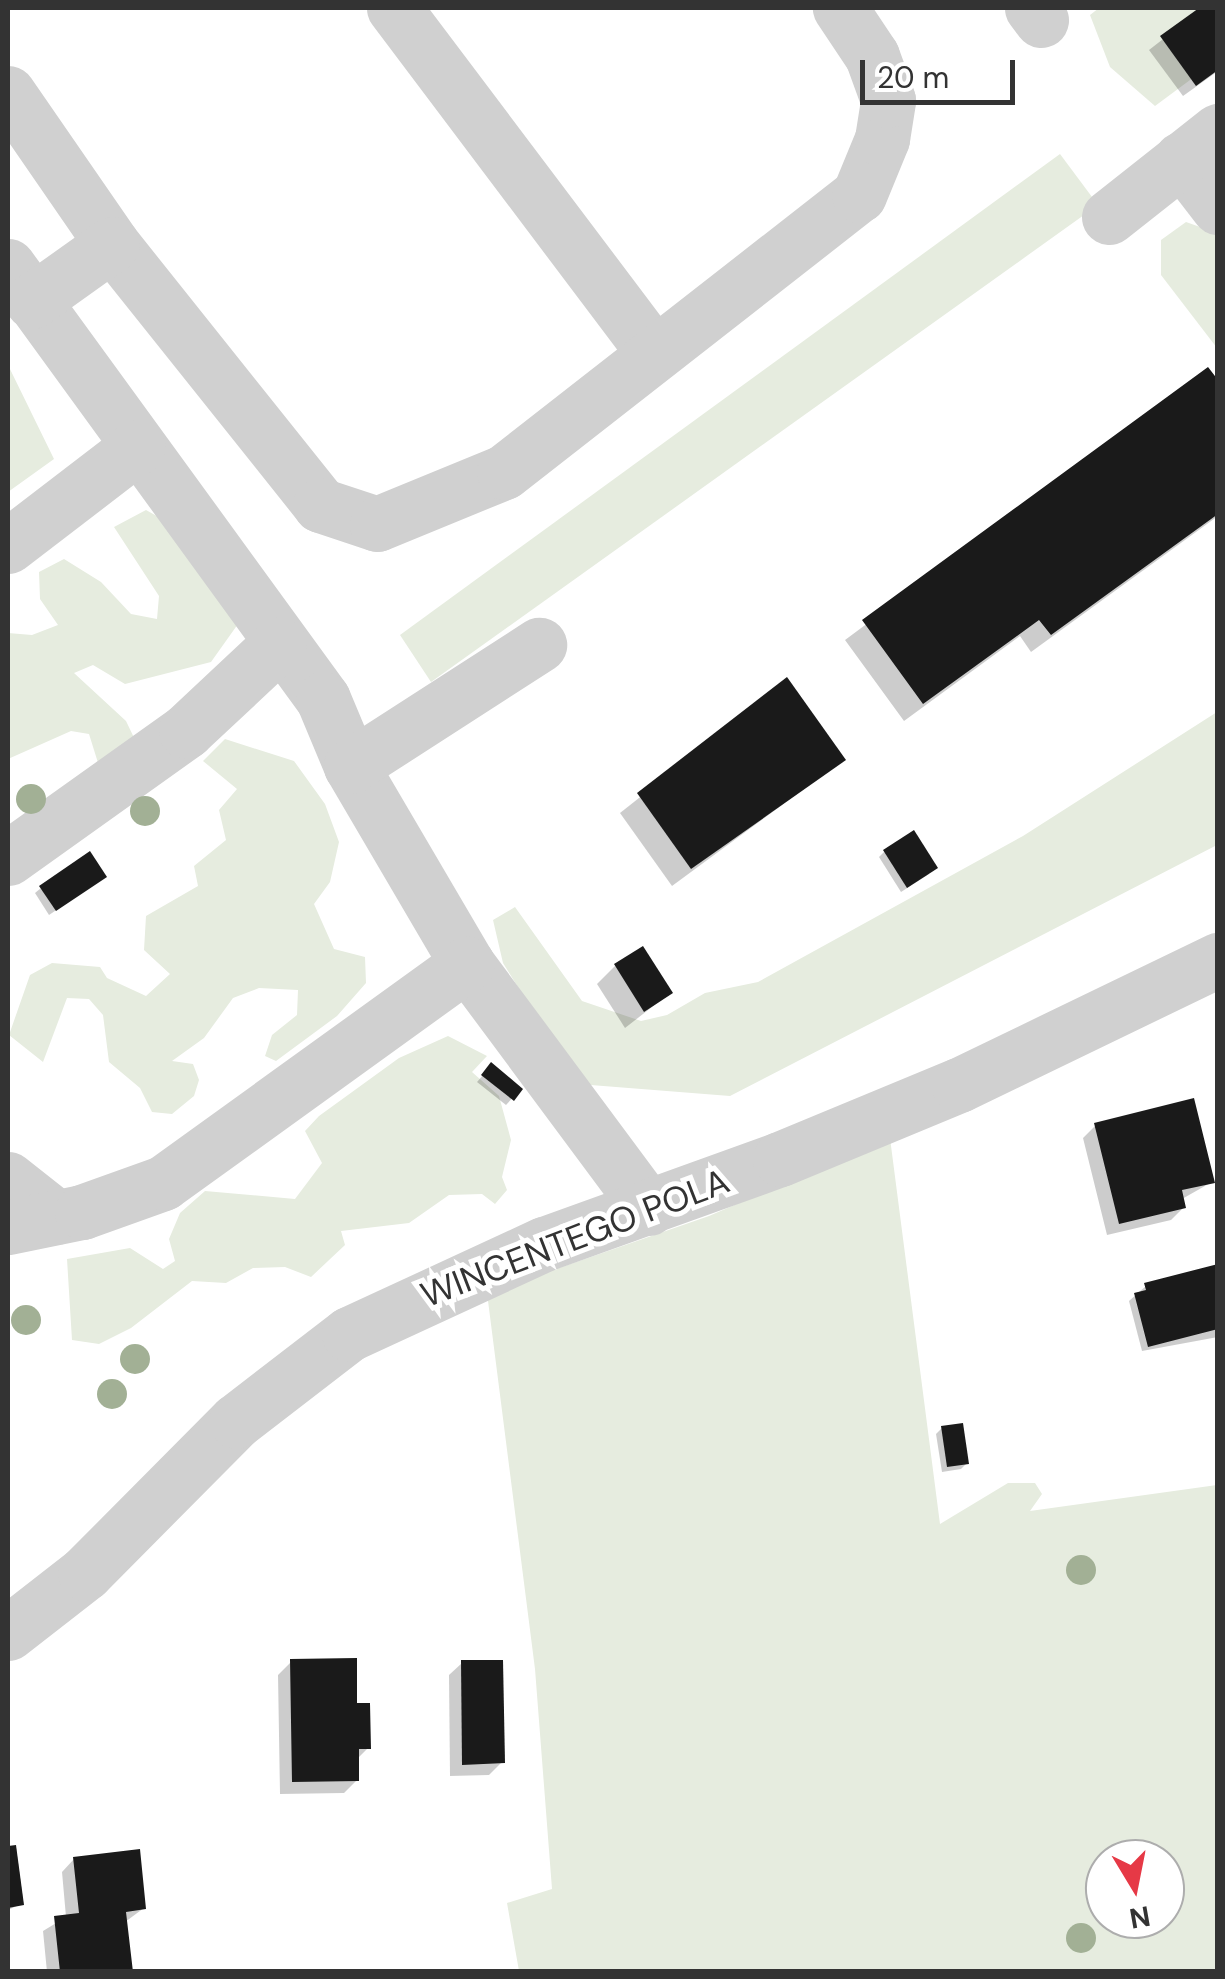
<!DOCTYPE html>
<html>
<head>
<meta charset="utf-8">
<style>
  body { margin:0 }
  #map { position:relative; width:1225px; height:1979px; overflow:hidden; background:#fff; font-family:"DM Sans",sans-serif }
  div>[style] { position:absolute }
  .green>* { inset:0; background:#e6ecdf }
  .shadow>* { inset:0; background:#0003 }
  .building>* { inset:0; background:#1a1a1a }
  .minor>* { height:55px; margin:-27.5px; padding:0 27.5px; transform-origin:27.5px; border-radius:27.5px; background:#d0d0d0 }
  .trees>* { width:30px; height:30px; margin:-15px; border-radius:50%; background:#a2b095 }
  span { translate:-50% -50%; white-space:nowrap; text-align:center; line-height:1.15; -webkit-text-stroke:10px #fff; paint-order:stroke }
  .street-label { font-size:35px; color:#333 }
  .frame { position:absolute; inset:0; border:10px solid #333; pointer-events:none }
  .north { position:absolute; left:1085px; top:1839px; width:100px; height:100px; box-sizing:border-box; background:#fff; border:2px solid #adadad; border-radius:50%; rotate:170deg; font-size:28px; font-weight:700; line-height:40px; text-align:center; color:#333 }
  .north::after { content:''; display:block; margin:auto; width:35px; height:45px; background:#e63946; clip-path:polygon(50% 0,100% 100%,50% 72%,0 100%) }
  .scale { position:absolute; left:860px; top:60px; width:155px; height:45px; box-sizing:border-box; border:5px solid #333; border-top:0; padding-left:12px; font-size:30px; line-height:35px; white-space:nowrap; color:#333; -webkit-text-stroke:8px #fff; paint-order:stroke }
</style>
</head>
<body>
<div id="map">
  <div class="green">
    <div style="clip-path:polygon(1099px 8px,1217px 8px,1217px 60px,1155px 106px,1110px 67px,1090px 15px)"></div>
    <div style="clip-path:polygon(1060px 154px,1098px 205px,431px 682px,400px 635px)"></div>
    <div style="clip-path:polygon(1186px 222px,1217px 233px,1217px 348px,1161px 275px,1161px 240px)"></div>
    <div style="clip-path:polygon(8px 365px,54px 459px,8px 492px,8px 364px)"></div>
    <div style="clip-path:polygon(146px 510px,185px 532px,238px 624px,211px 662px,125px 684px,93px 665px,74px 673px,126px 721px,138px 746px,99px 766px,89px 734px,71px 731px,8px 759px,8px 633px,32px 635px,58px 625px,40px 599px,39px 572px,64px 559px,101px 582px,131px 614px,157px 619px,159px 596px,114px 527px)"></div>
    <div style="clip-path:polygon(1217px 712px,1217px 845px,730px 1096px,578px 1084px,503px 963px,493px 920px,515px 907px,582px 1001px,641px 1021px,667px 1015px,705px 993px,758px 982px,1023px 836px)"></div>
    <div style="clip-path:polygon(225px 739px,294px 761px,325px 804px,339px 842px,330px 882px,314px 904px,334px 949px,365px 957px,366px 983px,337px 1016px,276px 1061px,265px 1056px,272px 1035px,297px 1015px,298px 990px,259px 988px,233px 998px,204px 1038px,172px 1061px,193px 1064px,199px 1080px,194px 1096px,172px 1114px,152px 1112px,140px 1088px,109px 1062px,103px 1015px,89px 999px,67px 998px,43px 1062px,9px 1035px,30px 975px,52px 963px,100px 967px,107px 978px,146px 996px,170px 974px,144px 950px,146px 916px,198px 886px,194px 866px,226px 840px,219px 810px,237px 789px,203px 761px)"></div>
    <div style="clip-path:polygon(448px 1036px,487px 1056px,472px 1072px,499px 1096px,511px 1140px,502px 1177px,507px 1190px,495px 1204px,482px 1194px,449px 1195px,409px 1223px,341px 1231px,345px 1245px,311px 1277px,285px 1267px,253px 1268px,226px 1283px,192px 1281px,131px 1328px,99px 1344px,72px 1340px,67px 1259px,130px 1248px,163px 1269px,175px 1261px,169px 1239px,180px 1213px,205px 1191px,295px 1199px,322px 1163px,305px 1131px,319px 1116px,399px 1058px)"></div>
    <div style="clip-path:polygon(evenodd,890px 1138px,940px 1524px,1008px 1483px,1035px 1483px,1042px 1494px,1030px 1511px,1217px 1485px,1217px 1971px,519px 1971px,507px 1903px,552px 1889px,535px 1669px,487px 1293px,709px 1216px,890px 1138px,1105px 1859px,1165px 1859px,1165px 1919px,1105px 1919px,1105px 1859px)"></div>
  </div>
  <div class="shadow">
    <div style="clip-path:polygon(1203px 8px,1218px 8px,1218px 71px,1183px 96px,1149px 50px)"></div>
    <div style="clip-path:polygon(1207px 371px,1218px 385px,1218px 516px,1031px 652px,1020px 636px,904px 721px,845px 640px)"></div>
    <div style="clip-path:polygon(787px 681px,843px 760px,672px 886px,620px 813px)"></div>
    <div style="clip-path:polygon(884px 852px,929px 874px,901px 892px,879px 857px)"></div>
    <div style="clip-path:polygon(98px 882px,49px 915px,35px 893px,41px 888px)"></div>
    <div style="clip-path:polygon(615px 966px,670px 993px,625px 1028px,597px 984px)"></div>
    <div style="clip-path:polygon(491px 1066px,520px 1090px,506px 1105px,477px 1082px)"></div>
    <div style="clip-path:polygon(1096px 1125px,1212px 1182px,1182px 1199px,1184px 1207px,1171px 1220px,1107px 1235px,1083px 1138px)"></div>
    <div style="clip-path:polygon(1218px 1274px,1218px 1337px,1142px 1351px,1129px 1301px,1146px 1286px)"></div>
    <div style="clip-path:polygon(942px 1428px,967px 1463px,961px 1469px,942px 1472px,936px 1434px)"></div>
    <div style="clip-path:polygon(291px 1662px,355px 1706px,368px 1748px,356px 1760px,357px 1780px,344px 1793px,280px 1794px,278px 1675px)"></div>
    <div style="clip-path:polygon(462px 1663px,502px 1762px,489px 1775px,450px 1776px,449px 1675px)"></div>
    <div style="clip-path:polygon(14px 1848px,21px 1904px,8px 1910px,8px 1849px)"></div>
    <div style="clip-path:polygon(74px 1859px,144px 1908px,125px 1922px,131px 1972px,47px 1972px,43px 1931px,66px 1917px,62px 1872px)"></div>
  </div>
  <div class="building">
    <div style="clip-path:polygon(1199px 8px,1218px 8px,1218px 70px,1196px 86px,1160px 36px)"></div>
    <div style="clip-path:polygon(1208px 367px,1218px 380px,1218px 514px,1051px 635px,1039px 620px,923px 704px,862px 620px)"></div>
    <div style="clip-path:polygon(787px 677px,846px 760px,691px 869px,637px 793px)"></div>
    <div style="clip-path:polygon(914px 830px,938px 868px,907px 888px,883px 850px)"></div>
    <div style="clip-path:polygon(90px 851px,107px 877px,56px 911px,39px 886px)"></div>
    <div style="clip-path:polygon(643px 946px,673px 993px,644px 1012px,614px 964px)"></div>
    <div style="clip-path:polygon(491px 1062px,523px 1089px,514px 1101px,481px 1075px)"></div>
    <div style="clip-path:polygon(1194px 1098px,1215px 1183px,1182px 1190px,1186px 1208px,1119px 1224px,1094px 1123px)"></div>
    <div style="clip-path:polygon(1218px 1264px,1218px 1329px,1148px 1347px,1134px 1293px,1146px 1290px,1144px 1283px)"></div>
    <div style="clip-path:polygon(963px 1423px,969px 1464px,947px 1467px,941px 1426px)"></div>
    <div style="clip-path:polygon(357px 1658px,357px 1703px,370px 1703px,371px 1749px,359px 1749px,359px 1781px,292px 1782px,290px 1659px)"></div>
    <div style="clip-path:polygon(461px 1660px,503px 1660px,505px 1763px,462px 1765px)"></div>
    <div style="clip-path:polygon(16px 1845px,24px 1905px,8px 1908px,8px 1846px)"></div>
    <div style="clip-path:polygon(140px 1849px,146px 1909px,126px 1912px,133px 1972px,60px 1972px,54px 1916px,79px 1913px,73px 1857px)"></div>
  </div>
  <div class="minor">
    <div style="left:394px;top:8px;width:432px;rotate:53deg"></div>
    <div style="left:1032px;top:8px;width:15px;rotate:53deg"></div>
    <div style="left:8px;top:93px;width:183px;rotate:55.4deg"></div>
    <div style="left:112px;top:244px;width:334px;rotate:51.4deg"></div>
    <div style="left:320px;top:505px;width:60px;rotate:18.4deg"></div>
    <div style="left:377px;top:524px;width:137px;rotate:-22.3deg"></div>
    <div style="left:504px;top:472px;width:450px;rotate:-38deg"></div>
    <div style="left:859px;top:195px;width:61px;rotate:-67.7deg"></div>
    <div style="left:882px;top:139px;width:39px;rotate:-81deg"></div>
    <div style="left:888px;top:100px;width:47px;rotate:-110deg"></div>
    <div style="left:872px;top:56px;width:58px;rotate:-123.7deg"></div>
    <div style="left:1181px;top:159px;width:61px;rotate:52.4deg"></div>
    <div style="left:1109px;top:217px;width:139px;rotate:-38.3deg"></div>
    <div style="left:8px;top:266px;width:535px;rotate:53.96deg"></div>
    <div style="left:323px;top:699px;width:73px;rotate:67.3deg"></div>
    <div style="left:351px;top:766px;width:229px;rotate:59.6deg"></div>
    <div style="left:467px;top:964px;width:304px;rotate:53.4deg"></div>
    <div style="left:32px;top:301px;width:98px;rotate:-35.5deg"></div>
    <div style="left:8px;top:546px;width:163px;rotate:-37.5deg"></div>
    <div style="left:351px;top:766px;width:224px;rotate:-32.8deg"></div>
    <div style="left:8px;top:858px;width:219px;rotate:-35.5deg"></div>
    <div style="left:186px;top:731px;width:127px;rotate:-43.1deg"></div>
    <div style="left:8px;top:1179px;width:61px;rotate:38.4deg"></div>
    <div style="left:8px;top:1227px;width:76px;rotate:-11.5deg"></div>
    <div style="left:82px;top:1212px;width:86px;rotate:-19.7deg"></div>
    <div style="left:163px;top:1183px;width:375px;rotate:-35.8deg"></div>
    <div style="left:8px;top:1633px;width:98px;rotate:-37.9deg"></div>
    <div style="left:85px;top:1573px;width:214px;rotate:-45.2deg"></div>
    <div style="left:236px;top:1421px;width:143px;rotate:-37.6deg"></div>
    <div style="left:349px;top:1334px;width:215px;rotate:-24.8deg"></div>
    <div style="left:544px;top:1244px;width:251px;rotate:-19.8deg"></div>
    <div style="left:780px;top:1159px;width:194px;rotate:-22.5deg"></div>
    <div style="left:959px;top:1085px;width:288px;rotate:-25.8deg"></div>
  </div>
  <div class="trees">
    <div style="left:31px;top:799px"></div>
    <div style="left:145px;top:811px"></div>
    <div style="left:26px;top:1320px"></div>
    <div style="left:135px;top:1359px"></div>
    <div style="left:112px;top:1394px"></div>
    <div style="left:1081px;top:1570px"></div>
    <div style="left:1081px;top:1938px"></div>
  </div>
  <div class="street-label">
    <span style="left:575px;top:1238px;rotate:-21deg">WINCENTEGO POLA</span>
  </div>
  <div class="frame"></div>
  <div class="north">N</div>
  <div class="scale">20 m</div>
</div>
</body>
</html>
